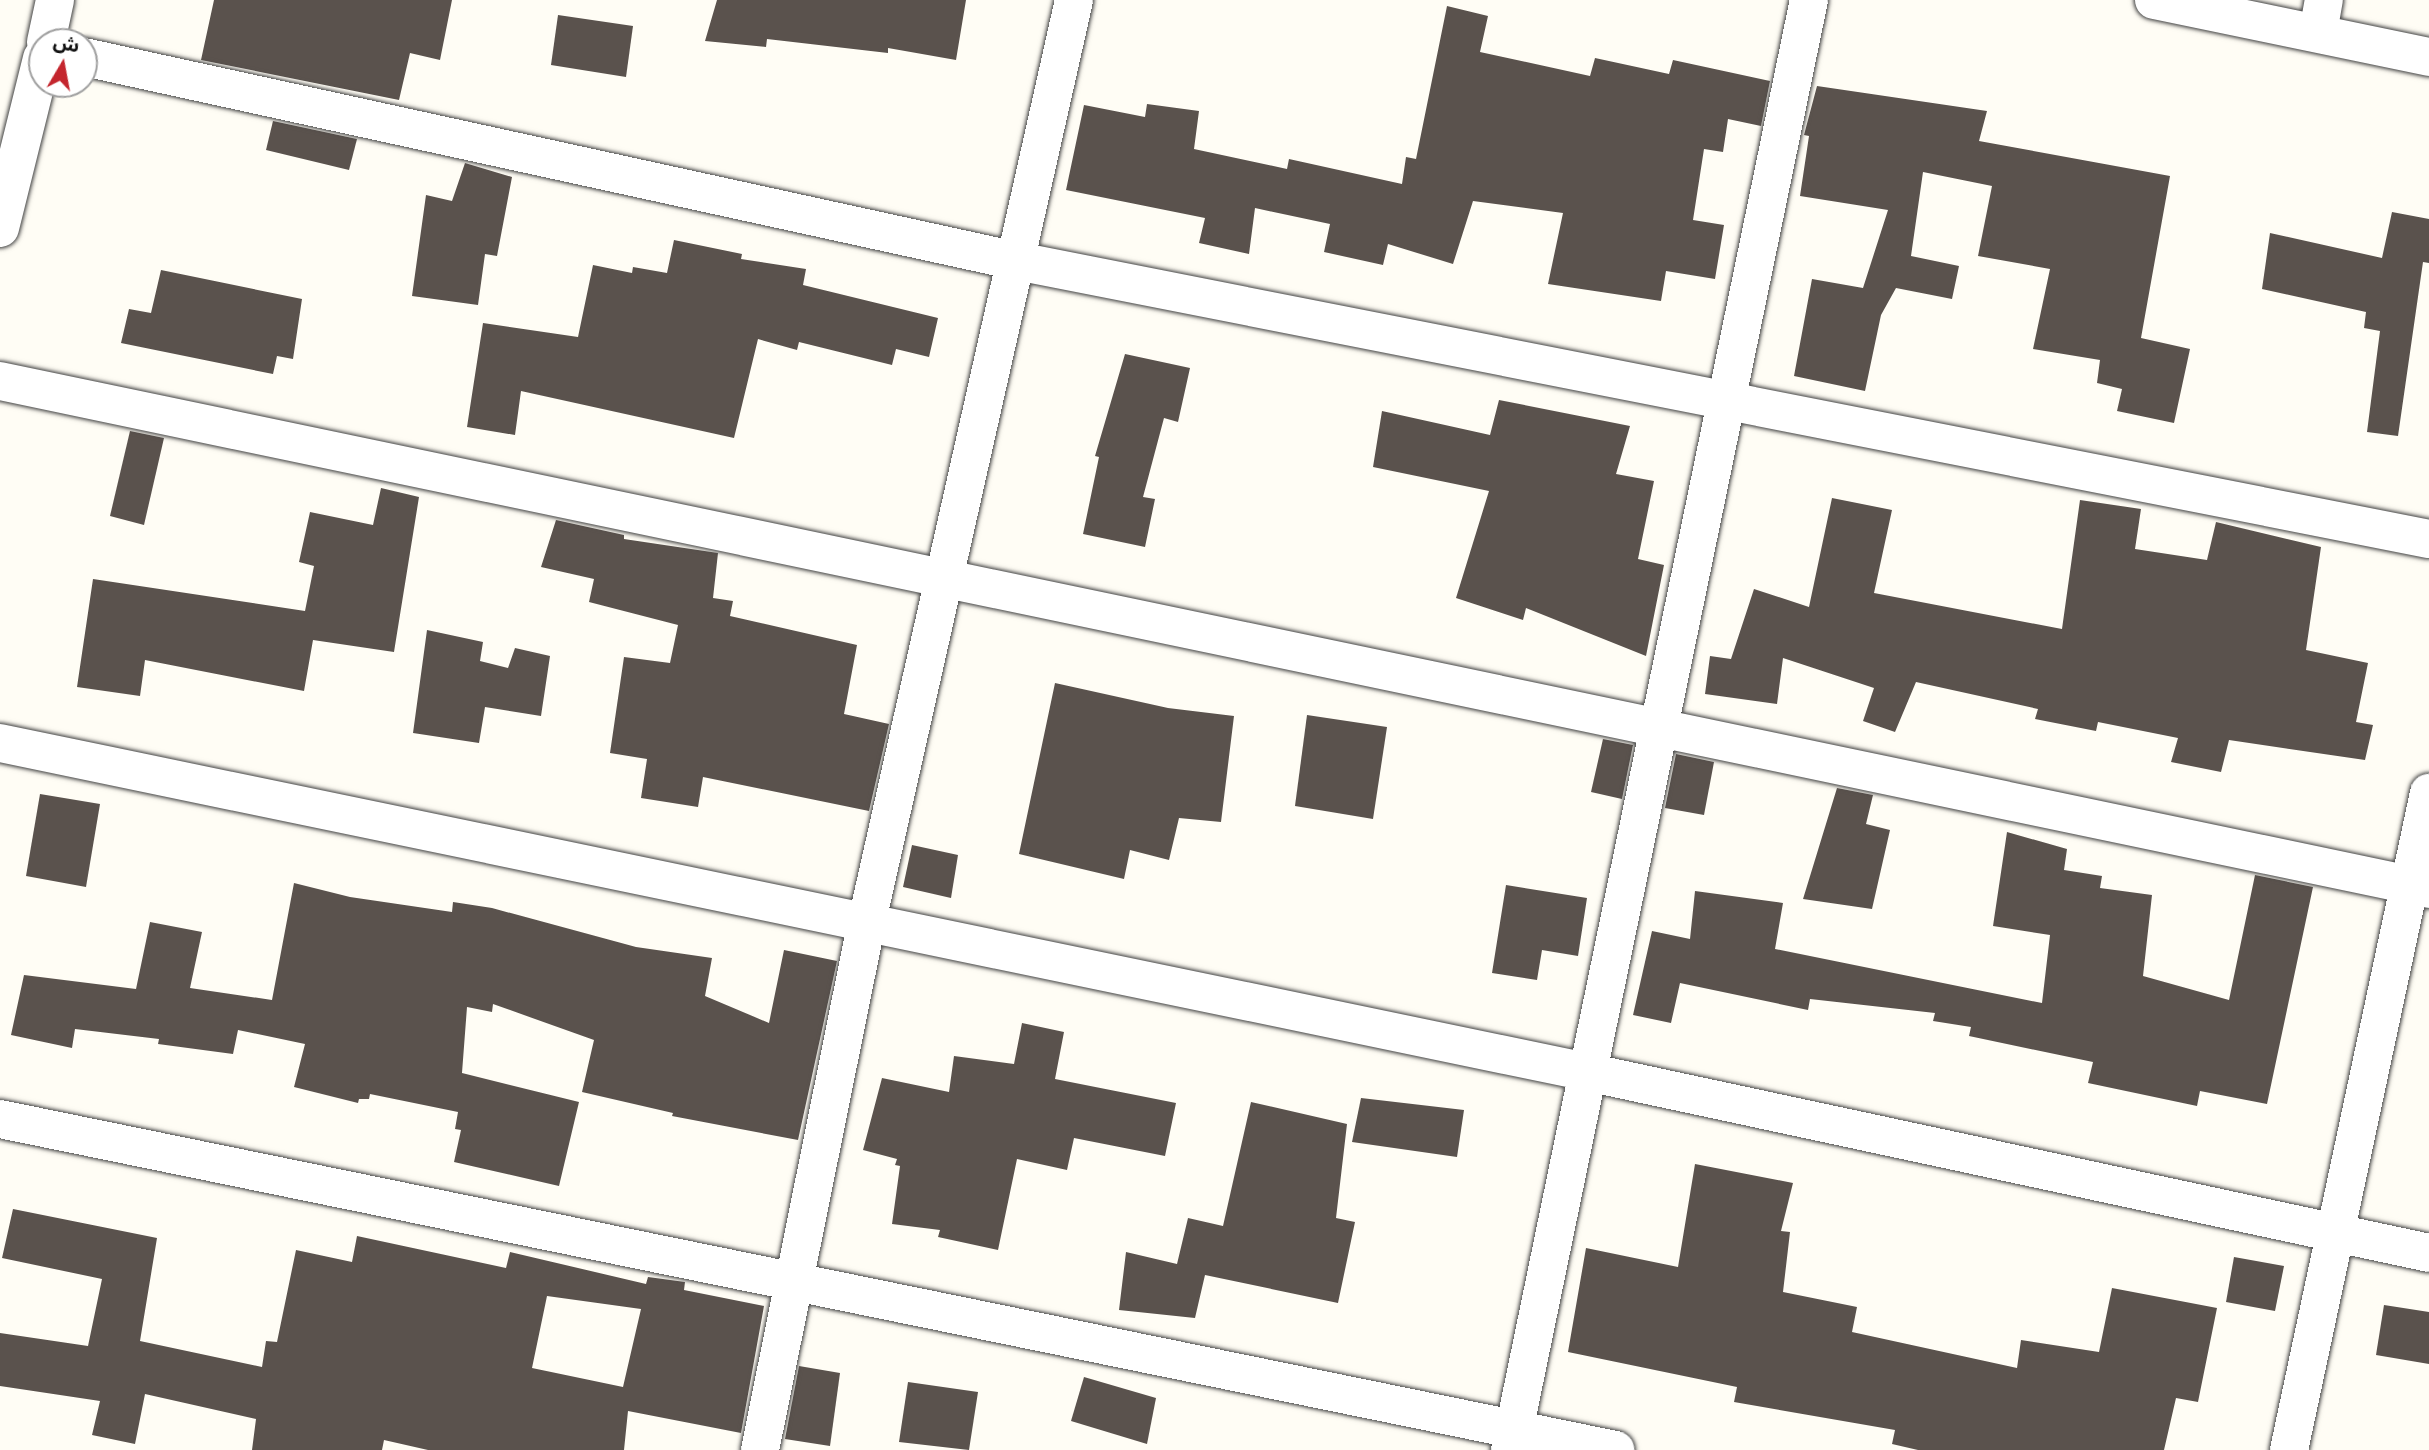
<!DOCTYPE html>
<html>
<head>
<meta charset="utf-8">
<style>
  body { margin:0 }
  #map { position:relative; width:2429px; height:1450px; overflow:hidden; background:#fffdf5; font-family:"Crimson Pro","Noto Sans Arabic",serif }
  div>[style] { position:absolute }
  .building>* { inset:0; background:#5a524d }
  .roads { filter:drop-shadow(0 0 2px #444) drop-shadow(0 0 2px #444) }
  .minor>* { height:38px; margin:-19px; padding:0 19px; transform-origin:19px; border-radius:19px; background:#fff }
  .tertiary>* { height:38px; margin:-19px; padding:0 19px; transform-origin:19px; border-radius:19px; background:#fff }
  span { translate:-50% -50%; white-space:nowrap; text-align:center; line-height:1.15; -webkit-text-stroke:7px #fff; paint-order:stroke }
  .north { position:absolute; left:28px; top:28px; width:70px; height:70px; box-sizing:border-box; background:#fff; border:2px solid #a0a0a0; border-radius:50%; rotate:10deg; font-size:19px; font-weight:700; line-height:28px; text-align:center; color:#111 }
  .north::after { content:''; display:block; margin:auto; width:24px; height:32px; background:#c4262e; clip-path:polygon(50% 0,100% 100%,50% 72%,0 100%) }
</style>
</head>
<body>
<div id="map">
  <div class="building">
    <div style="clip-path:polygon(214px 0,452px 0,440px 60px,410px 53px,399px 100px,201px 60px)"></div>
    <div style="clip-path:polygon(717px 0,966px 0,956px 60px,888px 48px,888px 53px,767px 39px,766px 47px,705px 41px)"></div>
    <div style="clip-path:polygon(1447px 6px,1488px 16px,1480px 52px,1590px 76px,1595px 58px,1669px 74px,1673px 60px,1770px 81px,1761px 126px,1728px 119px,1723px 152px,1704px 149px,1693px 220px,1724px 225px,1715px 279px,1666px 271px,1661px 301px,1548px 284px,1563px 213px,1473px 201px,1453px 264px,1388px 244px,1383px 265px,1324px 252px,1330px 224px,1255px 208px,1249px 254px,1199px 243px,1205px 218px,1066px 190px,1084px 105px,1145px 117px,1147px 104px,1199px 111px,1194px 149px,1287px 169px,1289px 159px,1402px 184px,1406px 157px,1416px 159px)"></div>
    <div style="clip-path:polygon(558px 15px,633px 26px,626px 77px,551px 65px)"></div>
    <div style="clip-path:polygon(1817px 86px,1987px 111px,1979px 141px,2170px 176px,2141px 338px,2190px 349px,2174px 423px,2117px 411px,2122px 389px,2097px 383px,2100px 360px,2033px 349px,2050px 269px,1978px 256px,1992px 186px,1923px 172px,1911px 256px,1959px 266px,1952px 299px,1896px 288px,1881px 315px,1865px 391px,1794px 376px,1812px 279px,1863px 288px,1888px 210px,1800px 196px,1809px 136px,1804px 135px)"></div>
    <div style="clip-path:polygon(273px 121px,357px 139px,349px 170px,266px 150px)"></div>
    <div style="clip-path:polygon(465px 163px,512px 177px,497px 256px,485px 254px,478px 305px,412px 296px,426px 195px,452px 201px)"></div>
    <div style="clip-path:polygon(2392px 212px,2429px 219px,2429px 263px,2423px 262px,2398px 436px,2367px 432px,2380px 331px,2364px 328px,2366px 312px,2262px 289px,2270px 233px,2382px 258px)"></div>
    <div style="clip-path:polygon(674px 240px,742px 254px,741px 259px,806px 269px,803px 285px,938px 318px,929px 357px,896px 349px,892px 365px,799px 342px,797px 350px,758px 339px,734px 438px,521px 391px,515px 435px,467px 427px,483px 323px,578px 337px,593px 265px,632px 273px,633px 267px,667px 273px)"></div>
    <div style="clip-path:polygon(161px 270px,302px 299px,293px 359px,277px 356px,273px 374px,121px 343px,129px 309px,151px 313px)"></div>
    <div style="clip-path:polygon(1125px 354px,1190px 368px,1178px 422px,1164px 418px,1143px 497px,1155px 499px,1145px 547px,1083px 534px,1099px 457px,1095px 456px)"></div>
    <div style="clip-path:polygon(1499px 400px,1630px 426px,1616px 474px,1654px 481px,1638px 559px,1664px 565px,1646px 656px,1526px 608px,1523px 620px,1456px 598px,1489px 491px,1373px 467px,1382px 411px,1490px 435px)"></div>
    <div style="clip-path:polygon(130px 431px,164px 438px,144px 525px,110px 516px)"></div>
    <div style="clip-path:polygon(381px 488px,419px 497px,394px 652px,313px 640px,304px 691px,145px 660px,140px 696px,77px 687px,93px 579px,305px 611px,314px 566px,299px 562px,310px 512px,373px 525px)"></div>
    <div style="clip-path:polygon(1832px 498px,1892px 510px,1874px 593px,2062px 629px,2080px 500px,2141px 509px,2135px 549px,2207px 560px,2216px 522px,2321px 547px,2306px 650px,2368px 663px,2356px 722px,2373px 725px,2365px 760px,2229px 740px,2221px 772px,2171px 762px,2178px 738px,2098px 722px,2096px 731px,2035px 719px,2038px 709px,1916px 682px,1895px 732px,1863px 721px,1874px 688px,1783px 658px,1777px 704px,1705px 694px,1710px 656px,1731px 659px,1754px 589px,1809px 607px)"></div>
    <div style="clip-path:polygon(556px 520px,624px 535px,624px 539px,718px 553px,713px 598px,733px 601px,730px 616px,857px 645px,844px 714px,889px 724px,869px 811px,703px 777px,698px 807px,641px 798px,647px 759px,610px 753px,624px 657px,670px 663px,678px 625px,589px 602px,594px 579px,541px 567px)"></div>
    <div style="clip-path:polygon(427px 630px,483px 642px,480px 661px,508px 668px,515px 648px,550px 656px,541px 716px,485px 707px,479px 743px,413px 733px)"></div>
    <div style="clip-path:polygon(1055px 683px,1168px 708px,1234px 716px,1221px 822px,1179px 818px,1169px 860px,1130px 850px,1124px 879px,1019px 854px)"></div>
    <div style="clip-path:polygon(1307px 715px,1387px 727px,1373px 819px,1295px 806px)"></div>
    <div style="clip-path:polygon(1603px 739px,1633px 745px,1622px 799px,1591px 792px)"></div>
    <div style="clip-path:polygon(1676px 754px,1714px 762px,1704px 815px,1665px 808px)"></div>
    <div style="clip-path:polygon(1837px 788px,1873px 795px,1866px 824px,1890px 830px,1872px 909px,1803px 899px)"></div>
    <div style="clip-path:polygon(40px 794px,100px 804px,86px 887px,26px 876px)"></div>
    <div style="clip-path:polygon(2007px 832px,2067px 849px,2064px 870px,2102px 876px,2100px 888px,2152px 895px,2143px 976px,2229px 1000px,2255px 875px,2313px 887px,2267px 1104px,2200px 1091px,2197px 1106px,2088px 1083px,2093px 1062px,1969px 1036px,1971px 1027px,1933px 1021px,1935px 1013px,1810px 999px,1808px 1010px,1680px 983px,1671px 1023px,1633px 1015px,1652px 931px,1690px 939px,1695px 891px,1783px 903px,1775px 949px,2042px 1003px,2050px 935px,1993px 926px)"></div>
    <div style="clip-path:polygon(912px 845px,958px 855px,951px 898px,903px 887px)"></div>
    <div style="clip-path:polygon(294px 883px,350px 897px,452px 912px,453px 902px,492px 908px,636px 947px,712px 958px,705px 996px,769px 1023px,784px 950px,837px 961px,798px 1140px,672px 1116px,673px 1113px,582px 1092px,594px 1040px,493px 1004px,492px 1012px,467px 1007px,462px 1073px,579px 1102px,559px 1186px,454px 1162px,461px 1130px,455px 1129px,458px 1112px,370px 1094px,369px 1099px,359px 1099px,358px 1103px,294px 1087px,305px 1044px,238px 1030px,233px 1054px,158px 1044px,159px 1039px,75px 1029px,72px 1048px,11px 1035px,24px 975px,136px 989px,150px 922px,202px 932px,190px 988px,272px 1000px)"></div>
    <div style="clip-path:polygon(1506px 885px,1587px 898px,1578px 956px,1542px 950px,1537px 980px,1492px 973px)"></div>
    <div style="clip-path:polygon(1022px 1023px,1064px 1032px,1055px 1079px,1176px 1103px,1165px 1156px,1074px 1138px,1067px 1170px,1017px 1159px,998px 1250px,938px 1237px,940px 1230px,892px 1224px,900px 1166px,895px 1165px,897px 1159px,863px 1150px,882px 1078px,949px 1092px,954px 1056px,1014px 1064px)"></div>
    <div style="clip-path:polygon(1361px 1098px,1464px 1110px,1457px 1157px,1352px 1142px)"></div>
    <div style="clip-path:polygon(1251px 1102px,1347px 1124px,1336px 1218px,1355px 1222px,1338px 1303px,1205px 1275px,1195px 1318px,1119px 1310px,1126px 1252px,1177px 1264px,1188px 1218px,1223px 1226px)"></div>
    <div style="clip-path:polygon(1695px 1164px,1793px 1183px,1781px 1231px,1790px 1232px,1783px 1292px,1857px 1307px,1852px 1332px,2017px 1368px,2021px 1340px,2099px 1352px,2112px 1288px,2217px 1308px,2198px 1402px,2176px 1398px,2164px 1450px,1918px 1450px,1892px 1444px,1895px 1430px,1734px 1402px,1737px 1387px,1568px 1352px,1586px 1248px,1678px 1267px)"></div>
    <div style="clip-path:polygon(evenodd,13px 1209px,157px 1238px,140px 1341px,262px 1367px,266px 1341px,277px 1342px,296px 1250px,352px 1262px,357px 1236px,506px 1268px,510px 1252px,646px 1284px,648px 1277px,685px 1282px,684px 1290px,764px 1306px,741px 1433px,628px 1411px,624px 1450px,428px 1450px,384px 1440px,382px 1450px,252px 1450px,256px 1419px,145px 1394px,135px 1444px,92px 1435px,100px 1401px,0 1386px,0 1333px,88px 1346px,102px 1279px,2px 1258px,13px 1209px,547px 1296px,641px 1309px,623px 1387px,532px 1368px,547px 1296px)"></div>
    <div style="clip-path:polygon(2234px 1257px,2284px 1266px,2275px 1311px,2226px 1302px)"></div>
    <div style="clip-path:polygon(2384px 1305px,2429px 1312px,2429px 1364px,2376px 1355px)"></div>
    <div style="clip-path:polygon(799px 1366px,840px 1373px,830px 1446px,785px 1439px)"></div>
    <div style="clip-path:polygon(1084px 1377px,1156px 1398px,1147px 1444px,1071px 1421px)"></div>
    <div style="clip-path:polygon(908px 1382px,978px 1392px,969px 1450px,899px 1442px)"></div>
  </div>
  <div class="roads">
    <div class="minor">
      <div style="left:2318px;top:33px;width:34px;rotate:-80deg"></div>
      <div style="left:84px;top:57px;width:950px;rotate:12.34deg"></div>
      <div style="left:1012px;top:260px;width:1444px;rotate:11.14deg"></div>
      <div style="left:0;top:381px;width:2482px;rotate:11.81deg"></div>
      <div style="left:0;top:743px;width:1621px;rotate:11.71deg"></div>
      <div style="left:1587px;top:1072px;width:861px;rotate:12.13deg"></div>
      <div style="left:0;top:1119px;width:1649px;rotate:11.58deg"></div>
      <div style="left:760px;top:1450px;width:540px;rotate:-78.57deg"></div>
      <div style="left:867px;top:921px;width:944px;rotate:-77.33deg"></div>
      <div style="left:1510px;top:1450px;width:1481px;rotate:-78.35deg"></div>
      <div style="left:2289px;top:1450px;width:672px;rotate:-77.97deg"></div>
    </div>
    <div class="tertiary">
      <div style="left:2154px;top:0;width:281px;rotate:11.7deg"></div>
      <div style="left:46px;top:42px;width:43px;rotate:-77.9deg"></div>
      <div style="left:0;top:228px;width:175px;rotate:-76.1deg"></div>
    </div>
  </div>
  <div class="north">ش</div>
</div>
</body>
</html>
